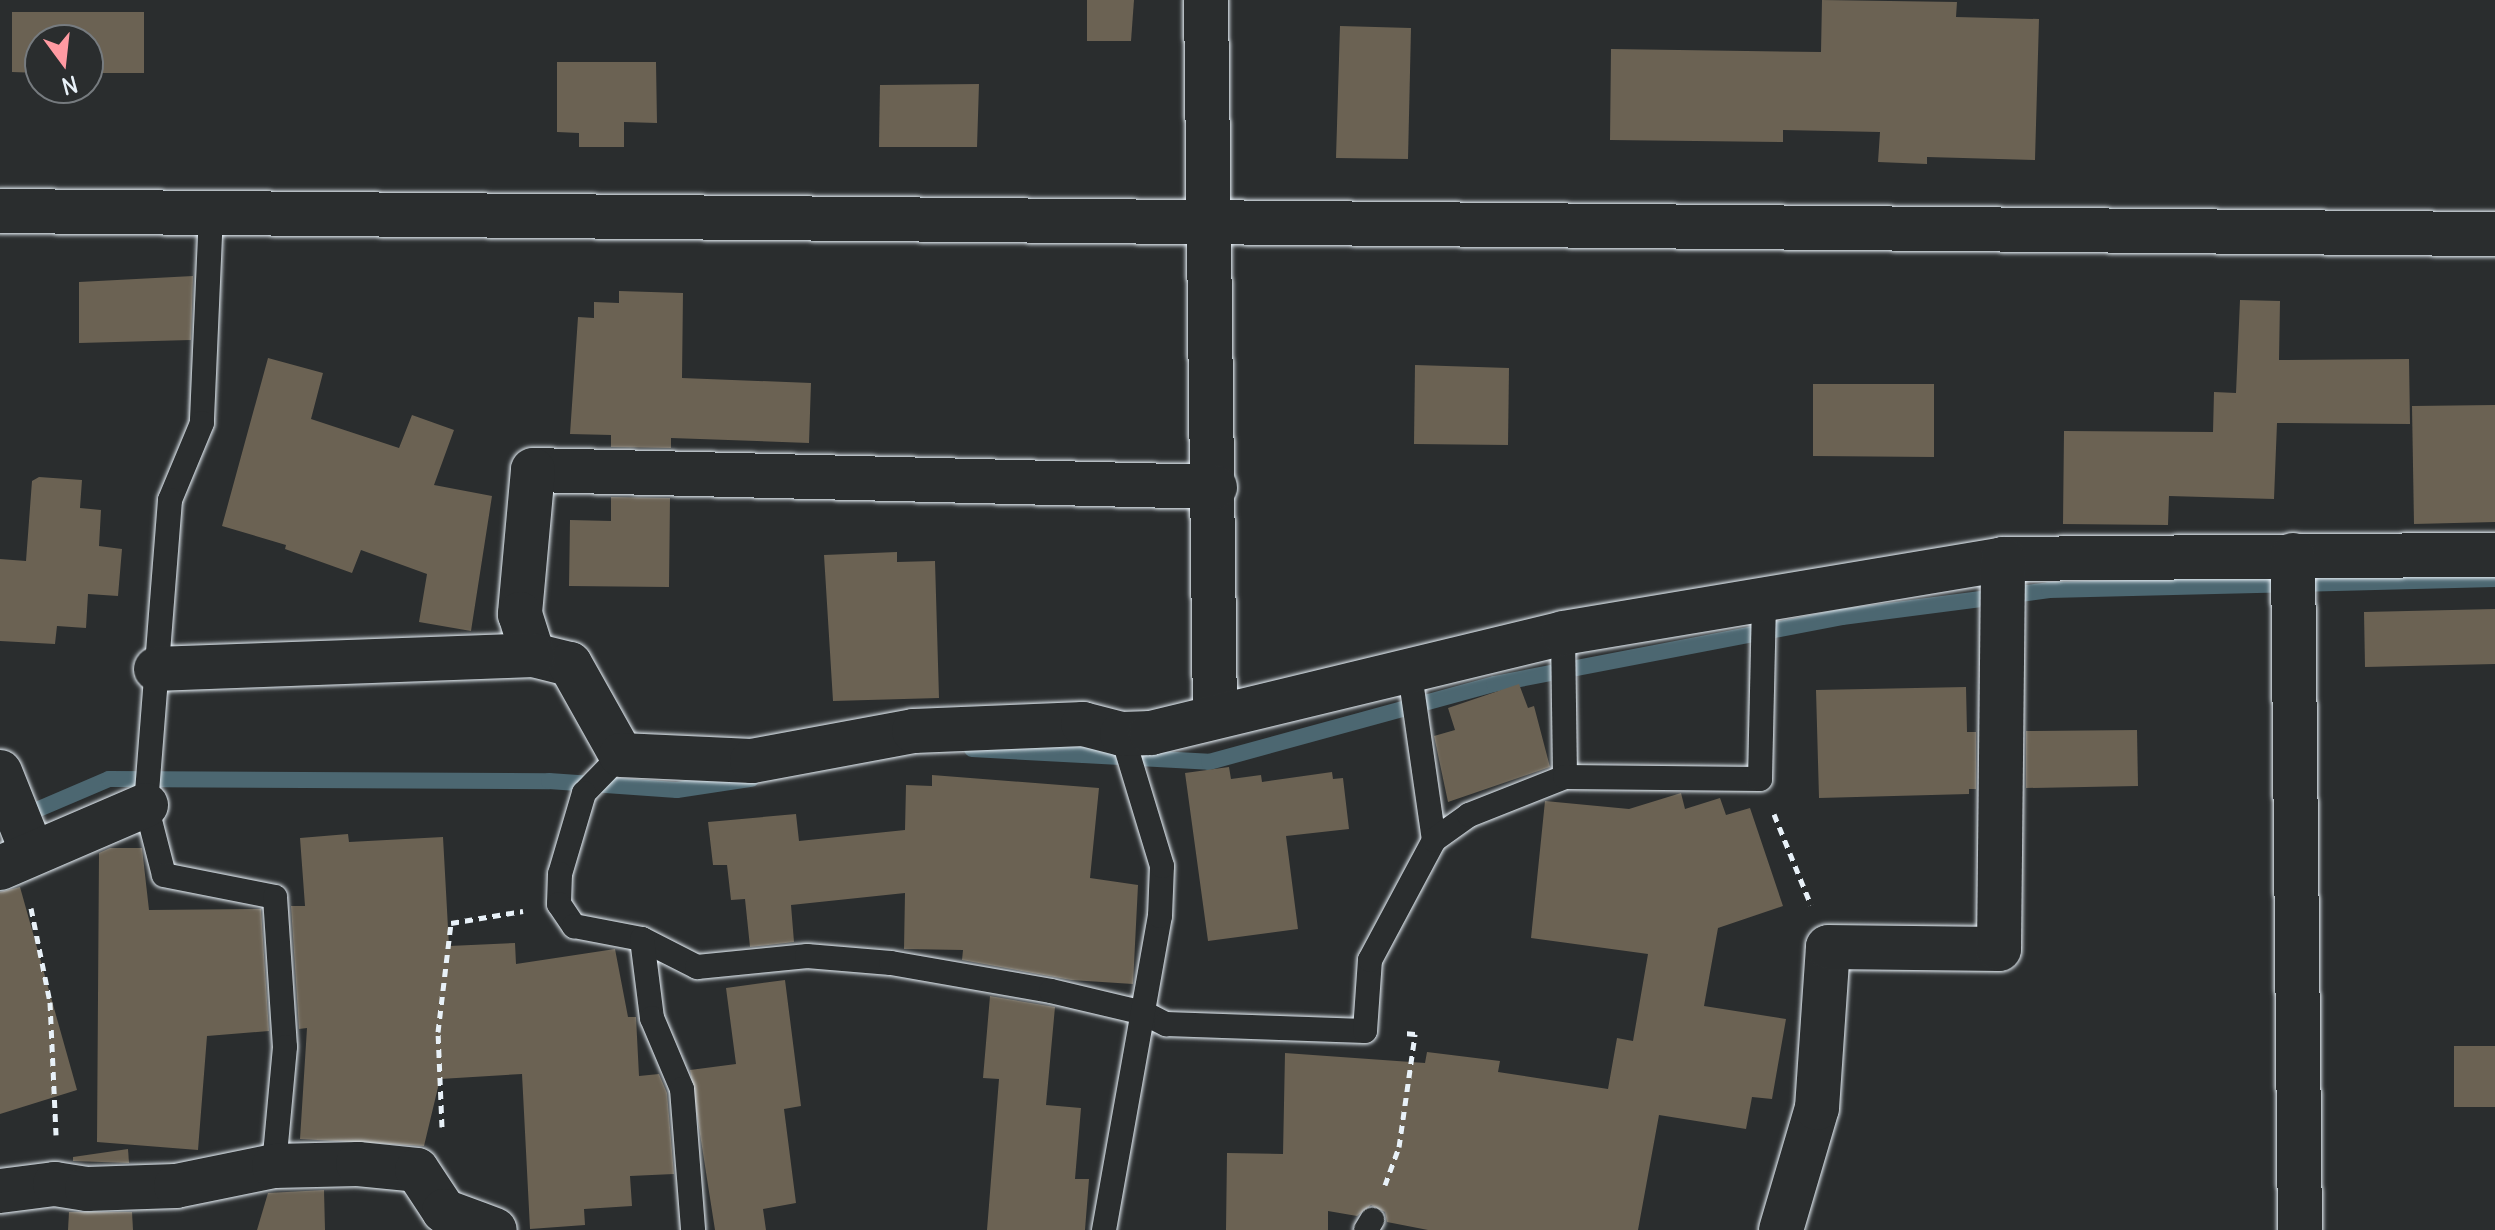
<!DOCTYPE html>
<html>
<head>
<meta charset="utf-8">
<style>
  body { margin:0 }
  #map { position:relative; width:2495px; height:1230px; overflow:hidden; background:#2a2d2e; font-family:Delius,sans-serif }
  div>[style] { position:absolute }
  .stream>* { height:16px; margin:-8px; padding:0 8px; transform-origin:8px; border-radius:8px; background:#4c6771 }
  .building>* { inset:0; background:#6b6253 }
  .path>* { height:5px; margin-top:-2.5px; transform-origin:0; background:repeating-linear-gradient(90deg,#e8f1f8 0 8px,transparent 0 14px) }
  .roads { filter:drop-shadow(0 0 2px #e8f1f8) drop-shadow(0 0 2px #e8f1f8) }
  .lane>* { height:24px; margin:-12px; padding:0 12px; transform-origin:12px; border-radius:12px; background:#2a2d2e }
  .street>* { height:44px; margin:-22px; padding:0 22px; transform-origin:22px; border-radius:22px; background:#2a2d2e }
  .secondary>* { height:44px; margin:-22px; padding:0 22px; transform-origin:22px; border-radius:22px; background:#2a2d2e }
  span { translate:-50% -50%; white-space:nowrap; text-align:center; line-height:1.15; -webkit-text-stroke:7px #2a2d2e; paint-order:stroke }
  .north { position:absolute; left:24px; top:24px; width:80px; height:80px; box-sizing:border-box; background:#2a2d2e; border:2px solid #767b7f; border-radius:50%; rotate:165deg; font-size:22px; font-weight:700; line-height:32px; text-align:center; color:#e8f1f8 }
  .north::after { content:''; display:block; margin:auto; width:28px; height:36px; background:#ff9aa2; clip-path:polygon(50% 0,100% 100%,50% 72%,0 100%) }
</style>
</head>
<body>
<div id="map">
  <div class="stream">
    <div style="left:972px;top:749px;width:237px;rotate:3.1deg"></div>
    <div style="left:1209px;top:762px;width:295px;rotate:-15.3deg"></div>
    <div style="left:1494px;top:684px;width:354px;rotate:-10.9deg"></div>
    <div style="left:1842px;top:617px;width:209px;rotate:-7.4deg"></div>
    <div style="left:2049px;top:590px;width:446px;rotate:-1.4deg"></div>
    <div style="left:20px;top:817px;width:97px;rotate:-23.1deg"></div>
    <div style="left:109px;top:779px;width:440px;rotate:0.3deg"></div>
    <div style="left:549px;top:781px;width:128px;rotate:4deg"></div>
    <div style="left:677px;top:790px;width:75px;rotate:-8.5deg"></div>
  </div>
  <div class="building">
    <div style="clip-path:polygon(1087px 0,1134px 0,1131px 41px,1087px 41px)"></div>
    <div style="clip-path:polygon(1822px 0,1957px 2px,1956px 17px,2039px 19px,2035px 160px,1927px 157px,1927px 164px,1878px 162px,1880px 132px,1783px 130px,1783px 142px,1610px 140px,1611px 49px,1821px 52px)"></div>
    <div style="clip-path:polygon(12px 12px,144px 12px,144px 73px,88px 73px,88px 40px,40px 40px,40px 73px,12px 72px)"></div>
    <div style="clip-path:polygon(1340px 26px,1411px 28px,1408px 159px,1336px 158px)"></div>
    <div style="clip-path:polygon(557px 62px,656px 62px,657px 123px,624px 122px,624px 147px,579px 147px,579px 133px,557px 132px)"></div>
    <div style="clip-path:polygon(979px 84px,977px 147px,879px 147px,880px 85px)"></div>
    <div style="clip-path:polygon(193px 276px,191px 340px,79px 343px,79px 282px)"></div>
    <div style="clip-path:polygon(619px 291px,683px 293px,682px 378px,811px 383px,809px 443px,671px 438px,671px 448px,611px 447px,611px 435px,570px 434px,578px 317px,594px 318px,594px 302px,619px 303px)"></div>
    <div style="clip-path:polygon(2240px 300px,2280px 301px,2279px 360px,2409px 359px,2410px 424px,2277px 423px,2274px 499px,2169px 496px,2168px 525px,2063px 524px,2064px 431px,2213px 432px,2214px 392px,2236px 393px)"></div>
    <div style="clip-path:polygon(268px 358px,323px 373px,311px 419px,399px 448px,412px 415px,454px 430px,434px 485px,492px 496px,471px 631px,419px 622px,427px 574px,361px 550px,352px 573px,285px 549px,286px 545px,222px 526px)"></div>
    <div style="clip-path:polygon(1415px 365px,1509px 368px,1508px 445px,1414px 444px)"></div>
    <div style="clip-path:polygon(1813px 384px,1934px 384px,1934px 457px,1813px 456px)"></div>
    <div style="clip-path:polygon(2495px 405px,2495px 522px,2414px 524px,2412px 406px)"></div>
    <div style="clip-path:polygon(39px 477px,82px 480px,80px 508px,101px 510px,99px 546px,122px 549px,118px 596px,88px 594px,86px 628px,57px 626px,55px 644px,0 641px,0 559px,26px 561px,32px 481px)"></div>
    <div style="clip-path:polygon(611px 497px,670px 498px,669px 587px,569px 586px,570px 520px,611px 521px)"></div>
    <div style="clip-path:polygon(897px 552px,897px 562px,935px 561px,939px 698px,833px 701px,824px 555px)"></div>
    <div style="clip-path:polygon(2495px 609px,2495px 664px,2365px 667px,2364px 612px)"></div>
    <div style="clip-path:polygon(1519px 684px,1528px 708px,1534px 706px,1550px 767px,1448px 802px,1434px 736px,1455px 730px,1448px 708px)"></div>
    <div style="clip-path:polygon(1966px 687px,1967px 732px,1976px 732px,1976px 789px,1969px 789px,1969px 794px,1819px 798px,1816px 690px)"></div>
    <div style="clip-path:polygon(2137px 730px,2138px 786px,2026px 788px,2026px 731px)"></div>
    <div style="clip-path:polygon(1229px 767px,1231px 779px,1261px 775px,1262px 782px,1332px 772px,1333px 779px,1343px 778px,1349px 829px,1286px 836px,1298px 929px,1208px 941px,1185px 773px)"></div>
    <div style="clip-path:polygon(932px 775px,1099px 788px,1090px 878px,1138px 885px,1133px 984px,1071px 980px,962px 960px,963px 950px,904px 949px,905px 893px,791px 905px,794px 942px,750px 947px,745px 899px,731px 900px,727px 865px,713px 865px,708px 822px,796px 814px,799px 841px,905px 830px,906px 785px,932px 786px)"></div>
    <div style="clip-path:polygon(1681px 793px,1685px 809px,1720px 798px,1726px 815px,1750px 808px,1783px 906px,1718px 928px,1704px 1006px,1786px 1019px,1772px 1099px,1752px 1097px,1746px 1129px,1659px 1115px,1638px 1230px,1428px 1230px,1387px 1222px,1385px 1212px,1371px 1205px,1357px 1216px,1328px 1211px,1328px 1230px,1226px 1230px,1227px 1153px,1283px 1154px,1285px 1053px,1425px 1063px,1427px 1052px,1500px 1061px,1498px 1072px,1608px 1089px,1617px 1038px,1633px 1041px,1648px 954px,1531px 938px,1545px 801px,1629px 809px)"></div>
    <div style="clip-path:polygon(348px 834px,349px 842px,443px 837px,449px 946px,515px 943px,516px 964px,615px 949px,628px 1017px,636px 1017px,639px 1076px,659px 1074px,667px 1093px,674px 1174px,630px 1176px,632px 1206px,584px 1209px,585px 1225px,530px 1229px,522px 1074px,440px 1079px,424px 1146px,300px 1139px,307px 1028px,299px 1029px,291px 906px,305px 906px,300px 838px)"></div>
    <div style="clip-path:polygon(110px 848px,142px 848px,149px 910px,261px 909px,269px 1031px,207px 1036px,198px 1150px,97px 1142px,99px 853px)"></div>
    <div style="clip-path:polygon(20px 887px,77px 1090px,0 1114px,0 892px)"></div>
    <div style="clip-path:polygon(785px 980px,801px 1106px,784px 1109px,796px 1203px,763px 1209px,766px 1230px,715px 1230px,690px 1070px,736px 1064px,726px 988px)"></div>
    <div style="clip-path:polygon(990px 996px,1055px 1007px,1046px 1105px,1081px 1108px,1075px 1179px,1089px 1179px,1085px 1230px,987px 1230px,999px 1079px,983px 1078px)"></div>
    <div style="clip-path:polygon(2454px 1046px,2495px 1046px,2495px 1107px,2454px 1107px)"></div>
    <div style="clip-path:polygon(128px 1149px,129px 1163px,73px 1161px,73px 1157px)"></div>
    <div style="clip-path:polygon(324px 1190px,325px 1230px,257px 1230px,268px 1193px)"></div>
    <div style="clip-path:polygon(69px 1212px,132px 1212px,133px 1230px,68px 1230px)"></div>
  </div>
  <div class="path">
    <div style="left:1774px;top:814px;width:98px;rotate:67.9deg"></div>
    <div style="left:31px;top:908px;width:96px;rotate:78.6deg"></div>
    <div style="left:50px;top:1002px;width:133px;rotate:87.4deg"></div>
    <div style="left:442px;top:1127px;width:95px;rotate:-92.4deg"></div>
    <div style="left:438px;top:1032px;width:110px;rotate:-83.2deg"></div>
    <div style="left:451px;top:923px;width:73px;rotate:-9.5deg"></div>
    <div style="left:1385px;top:1185px;width:40px;rotate:-69.8deg"></div>
    <div style="left:1399px;top:1147px;width:114px;rotate:-81.9deg"></div>
    <div style="left:1415px;top:1034px;width:11px;rotate:-175deg"></div>
  </div>
  <div class="roads">
    <div class="lane">
      <div style="left:211px;top:213px;width:210px;rotate:92.5deg"></div>
      <div style="left:202px;top:423px;width:83px;rotate:112.6deg"></div>
      <div style="left:170px;top:500px;width:306px;rotate:94.5deg"></div>
      <div style="left:146px;top:805px;width:72px;rotate:75.6deg"></div>
      <div style="left:164px;top:875px;width:113px;rotate:11.2deg"></div>
      <div style="left:275px;top:897px;width:150px;rotate:86.2deg"></div>
      <div style="left:285px;top:1047px;width:120px;rotate:95.3deg"></div>
      <div style="left:1563px;top:633px;width:144px;rotate:89.2deg"></div>
      <div style="left:1409px;top:667px;width:175px;rotate:81.8deg"></div>
      <div style="left:621px;top:755px;width:53px;rotate:134.2deg"></div>
      <div style="left:584px;top:793px;width:84px;rotate:106.5deg"></div>
      <div style="left:560px;top:874px;width:30px;rotate:92deg"></div>
      <div style="left:559px;top:904px;width:27px;rotate:56deg"></div>
      <div style="left:574px;top:926px;width:69px;rotate:10.8deg"></div>
      <div style="left:642px;top:939px;width:62px;rotate:27deg"></div>
      <div style="left:697px;top:967px;width:111px;rotate:-5.7deg"></div>
      <div style="left:807px;top:956px;width:84px;rotate:4.8deg"></div>
      <div style="left:891px;top:963px;width:162px;rotate:9.9deg"></div>
      <div style="left:1051px;top:991px;width:96px;rotate:13.3deg"></div>
      <div style="left:1144px;top:1013px;width:25px;rotate:27deg"></div>
      <div style="left:1166px;top:1024px;width:199px;rotate:2deg"></div>
      <div style="left:1365px;top:1031px;width:71px;rotate:-86deg"></div>
      <div style="left:1370px;top:960px;width:136px;rotate:-61.9deg"></div>
      <div style="left:1434px;top:840px;width:43px;rotate:-35.5deg"></div>
      <div style="left:1469px;top:815px;width:103px;rotate:-21.6deg"></div>
      <div style="left:1565px;top:777px;width:195px;rotate:0.6deg"></div>
      <div style="left:1760px;top:779px;width:179px;rotate:-88.7deg"></div>
      <div style="left:642px;top:939px;width:80px;rotate:82.8deg"></div>
      <div style="left:652px;top:1018px;width:77px;rotate:67.1deg"></div>
      <div style="left:682px;top:1089px;width:141px;rotate:85.5deg"></div>
      <div style="left:1104px;top:1230px;width:319px;rotate:-79.9deg"></div>
      <div style="left:1160px;top:916px;width:50px;rotate:-87.7deg"></div>
      <div style="left:1162px;top:866px;width:138px;rotate:-106.9deg"></div>
      <div style="left:1366px;top:1230px;width:12px;rotate:-59deg"></div>
    </div>
    <div class="street">
      <div style="left:1206px;top:0;width:715px;rotate:89.28deg"></div>
      <div style="left:1215px;top:487px;width:682px;rotate:-178.57deg"></div>
      <div style="left:533px;top:470px;width:145px;rotate:95.2deg"></div>
      <div style="left:520px;top:614px;width:43px;rotate:72.4deg"></div>
      <div style="left:533px;top:655px;width:38px;rotate:14deg"></div>
      <div style="left:570px;top:664px;width:104px;rotate:60.7deg"></div>
      <div style="left:621px;top:755px;width:131px;rotate:2.6deg"></div>
      <div style="left:752px;top:761px;width:165px;rotate:-10.5deg"></div>
      <div style="left:914px;top:731px;width:169px;rotate:-2.4deg"></div>
      <div style="left:1083px;top:724px;width:40px;rotate:14.4deg"></div>
      <div style="left:1122px;top:734px;width:29px;rotate:-2deg"></div>
      <div style="left:1151px;top:733px;width:424px;rotate:-13.6deg"></div>
      <div style="left:1563px;top:633px;width:446px;rotate:-9.5deg"></div>
      <div style="left:2003px;top:559px;width:492px;rotate:-0.5deg"></div>
      <div style="left:2293px;top:555px;width:675px;rotate:89.41deg"></div>
      <div style="left:156px;top:669px;width:377px;rotate:-2.1deg"></div>
      <div style="left:0;top:772px;width:86px;rotate:68.2deg"></div>
      <div style="left:0;top:868px;width:159px;rotate:-23.3deg"></div>
      <div style="left:0;top:1191px;width:55px;rotate:-7.3deg"></div>
      <div style="left:55px;top:1184px;width:32px;rotate:9deg"></div>
      <div style="left:87px;top:1189px;width:89px;rotate:-1.9deg"></div>
      <div style="left:176px;top:1186px;width:100px;rotate:-11.5deg"></div>
      <div style="left:274px;top:1166px;width:84px;rotate:-1.4deg"></div>
      <div style="left:358px;top:1164px;width:59px;rotate:5.8deg"></div>
      <div style="left:417px;top:1170px;width:49px;rotate:56.6deg"></div>
      <div style="left:444px;top:1211px;width:54px;rotate:20.4deg"></div>
      <div style="left:1781px;top:1230px;width:127px;rotate:-73.6deg"></div>
      <div style="left:1817px;top:1108px;width:161px;rotate:-86.1deg"></div>
      <div style="left:1828px;top:947px;width:171px;rotate:0.7deg"></div>
      <div style="left:1999px;top:949px;width:390px;rotate:-89.4deg"></div>
    </div>
    <div class="secondary">
      <div style="left:0;top:211px;width:2495px;rotate:0.53deg"></div>
    </div>
  </div>
  <div class="north">N</div>
</div>
</body>
</html>
